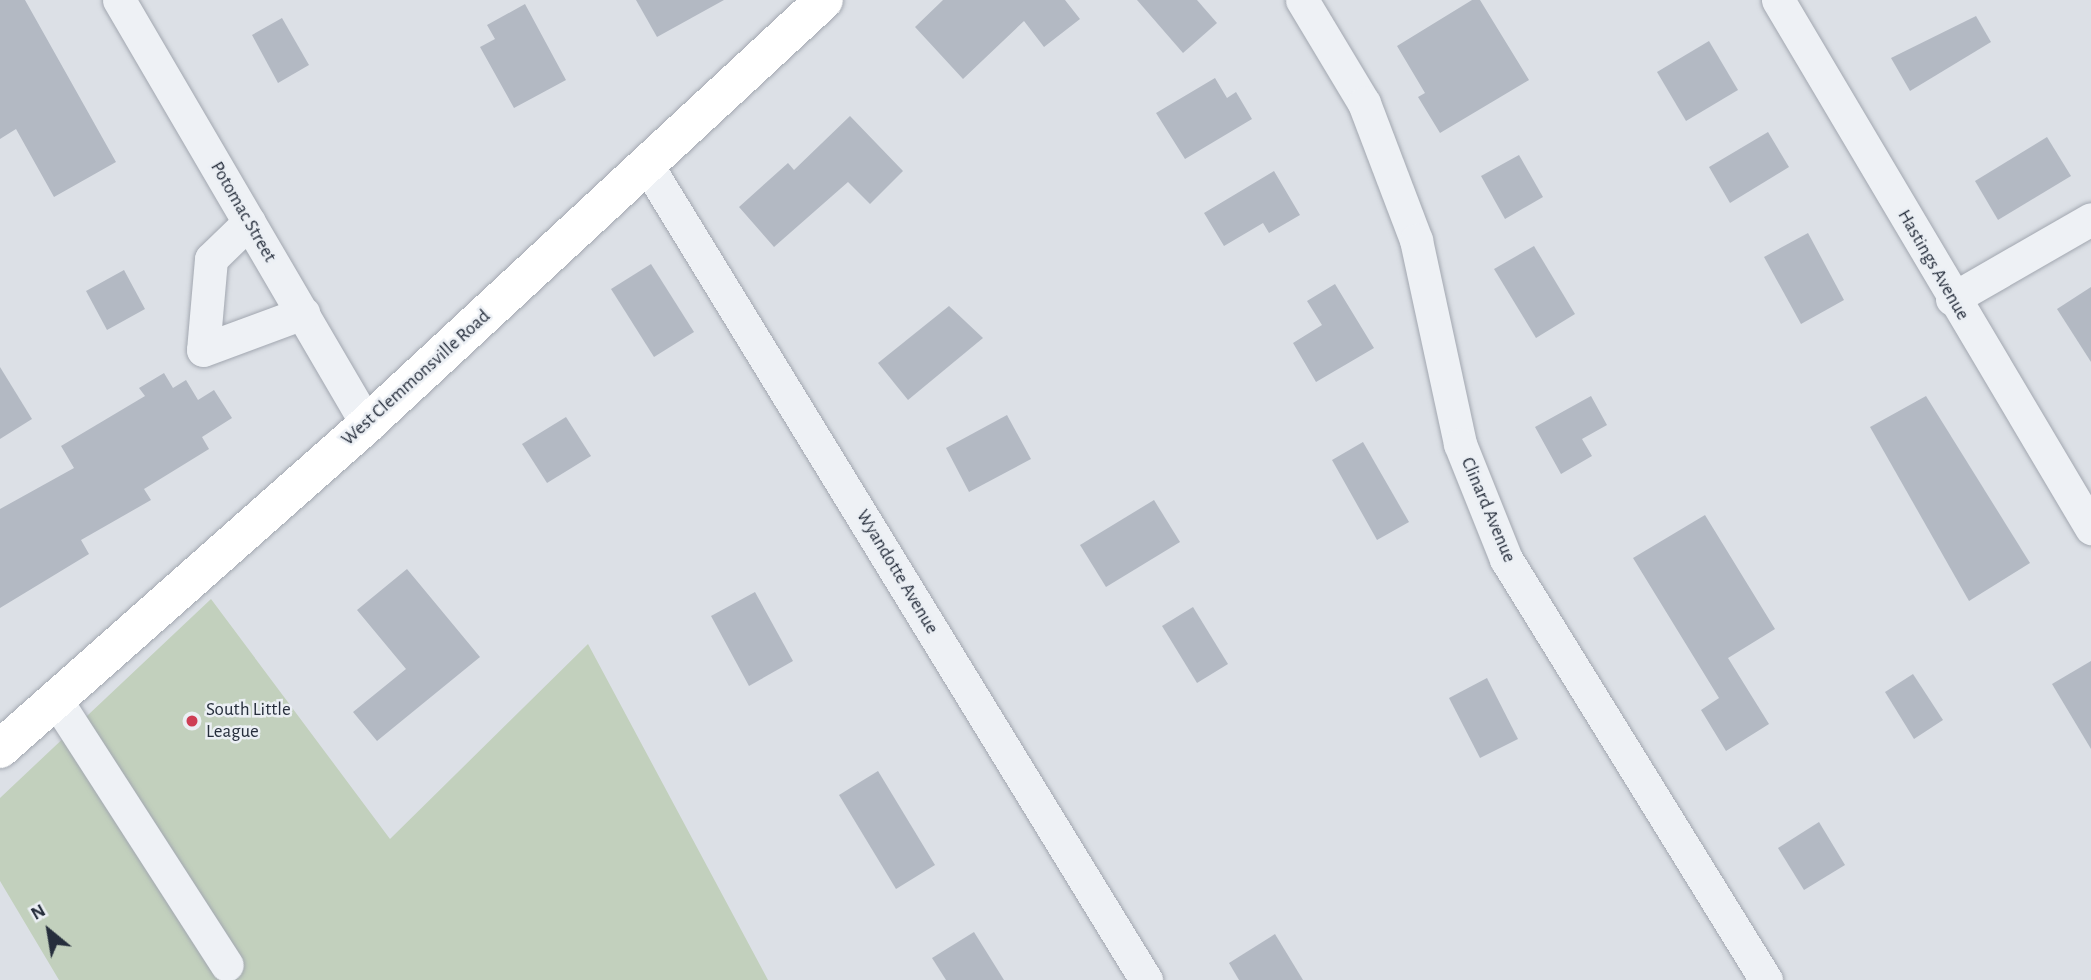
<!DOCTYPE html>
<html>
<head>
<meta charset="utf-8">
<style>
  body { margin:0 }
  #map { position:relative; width:2091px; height:980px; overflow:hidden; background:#dce0e6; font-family:"Alegreya Sans",sans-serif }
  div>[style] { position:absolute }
  .green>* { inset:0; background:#c2d0bd }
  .building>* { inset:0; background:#b3b9c3 }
  .roads { filter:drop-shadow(0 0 2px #a2a7b0) drop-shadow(0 0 2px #a2a7b0) }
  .minor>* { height:33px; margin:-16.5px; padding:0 16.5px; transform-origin:16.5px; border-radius:16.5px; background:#eef1f5 }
  .major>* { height:38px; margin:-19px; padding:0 19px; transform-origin:19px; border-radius:19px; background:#fff }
  .dots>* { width:19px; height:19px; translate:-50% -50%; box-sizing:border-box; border:4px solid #ebeff4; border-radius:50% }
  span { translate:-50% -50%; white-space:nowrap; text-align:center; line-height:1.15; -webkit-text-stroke:5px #ebeff4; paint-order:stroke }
  .street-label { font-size:19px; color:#262e3c }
  .poi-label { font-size:19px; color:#262e3c }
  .left { translate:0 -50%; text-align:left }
  .north { position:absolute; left:14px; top:896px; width:70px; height:70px; -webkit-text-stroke:5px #ebeff4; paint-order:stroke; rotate:330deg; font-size:19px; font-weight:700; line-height:28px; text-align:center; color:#262e3c }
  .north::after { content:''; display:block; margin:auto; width:24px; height:32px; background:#262e3c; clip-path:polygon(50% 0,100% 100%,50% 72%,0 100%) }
</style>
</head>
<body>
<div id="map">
  <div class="green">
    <div style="clip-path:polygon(211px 599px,390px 839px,588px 644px,768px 980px,59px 980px,0 881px,0 798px)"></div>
  </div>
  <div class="building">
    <div style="clip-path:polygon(0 0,25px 0,116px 162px,54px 197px,16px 129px,0 139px)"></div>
    <div style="clip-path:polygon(636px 0,724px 0,657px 37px)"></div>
    <div style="clip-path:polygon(943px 0,1065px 0,1080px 19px,1044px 47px,1024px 21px,963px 79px,915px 27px)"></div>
    <div style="clip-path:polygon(1137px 0,1197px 0,1217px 23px,1183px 53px)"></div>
    <div style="clip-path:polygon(1472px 0,1480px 0,1529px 80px,1440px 133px,1418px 97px,1425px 93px,1397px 46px)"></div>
    <div style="clip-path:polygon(525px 4px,566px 80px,514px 108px,480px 47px,495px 39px,487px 25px)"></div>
    <div style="clip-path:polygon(1976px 16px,1991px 42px,1910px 91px,1891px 58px)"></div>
    <div style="clip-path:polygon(282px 18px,309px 65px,278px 83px,252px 35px)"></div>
    <div style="clip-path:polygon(1709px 41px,1738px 90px,1686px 121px,1657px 72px)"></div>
    <div style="clip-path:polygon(1215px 78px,1227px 98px,1236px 92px,1252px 119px,1185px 159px,1156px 113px)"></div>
    <div style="clip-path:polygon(850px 116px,903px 171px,870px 204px,848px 182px,774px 247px,739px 207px,788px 163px,794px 170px)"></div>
    <div style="clip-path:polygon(1768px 132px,1789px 167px,1730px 203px,1709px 167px)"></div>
    <div style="clip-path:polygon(2047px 137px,2071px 176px,1998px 220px,1975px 181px)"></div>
    <div style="clip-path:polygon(1519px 155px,1543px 197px,1505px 219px,1481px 176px)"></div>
    <div style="clip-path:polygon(1274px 171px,1300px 215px,1269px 233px,1263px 223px,1224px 246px,1204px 213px)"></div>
    <div style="clip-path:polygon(1808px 233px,1844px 300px,1801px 324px,1764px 257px)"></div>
    <div style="clip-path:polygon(1534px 246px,1575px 314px,1536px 338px,1494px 269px)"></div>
    <div style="clip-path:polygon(651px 264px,694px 332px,654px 357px,611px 289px)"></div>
    <div style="clip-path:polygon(124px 270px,145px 309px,107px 330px,86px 291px)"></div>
    <div style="clip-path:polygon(1335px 284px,1374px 348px,1316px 382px,1293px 343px,1322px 325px,1307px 301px)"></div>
    <div style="clip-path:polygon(2091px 287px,2091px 362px,2057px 309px)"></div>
    <div style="clip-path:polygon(949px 306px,983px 338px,908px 400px,878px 363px)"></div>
    <div style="clip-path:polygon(0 367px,32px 419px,0 439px)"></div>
    <div style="clip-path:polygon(164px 373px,173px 388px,186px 380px,198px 400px,214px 390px,232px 418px,202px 437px,209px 449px,144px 489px,151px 500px,81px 540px,89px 554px,0 608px,0 509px,74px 468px,61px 446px,145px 396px,139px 388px)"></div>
    <div style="clip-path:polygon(1591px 396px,1607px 425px,1582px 439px,1592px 456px,1561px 474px,1535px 427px)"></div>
    <div style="clip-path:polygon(1926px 396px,2030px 563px,1969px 601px,1870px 427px)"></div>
    <div style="clip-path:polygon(1007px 415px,1031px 459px,969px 492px,946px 448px)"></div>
    <div style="clip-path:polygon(566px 417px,591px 456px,547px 483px,522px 444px)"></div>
    <div style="clip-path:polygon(1363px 442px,1409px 522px,1377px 540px,1332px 460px)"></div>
    <div style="clip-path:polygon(1154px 500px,1180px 542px,1106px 587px,1080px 545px)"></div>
    <div style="clip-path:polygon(1705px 515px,1775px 629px,1728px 658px,1769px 724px,1726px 751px,1701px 710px,1719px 698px,1633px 558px)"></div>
    <div style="clip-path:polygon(407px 569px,480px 657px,377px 741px,353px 712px,406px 669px,357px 610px)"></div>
    <div style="clip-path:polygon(755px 592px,793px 661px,749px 686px,711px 616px)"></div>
    <div style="clip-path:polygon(1193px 607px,1228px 664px,1197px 683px,1162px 626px)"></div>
    <div style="clip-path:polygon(2091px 661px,2091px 749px,2052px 684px)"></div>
    <div style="clip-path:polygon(1913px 674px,1943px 720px,1914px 739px,1885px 692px)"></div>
    <div style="clip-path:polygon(1487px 678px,1518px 739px,1480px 758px,1449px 698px)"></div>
    <div style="clip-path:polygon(878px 771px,935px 865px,896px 889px,839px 795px)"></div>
    <div style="clip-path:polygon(1819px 822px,1845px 865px,1804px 890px,1778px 848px)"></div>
    <div style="clip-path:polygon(974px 932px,1004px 980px,946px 980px,932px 958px)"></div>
    <div style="clip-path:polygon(1275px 934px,1303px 980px,1239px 980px,1229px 963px)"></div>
  </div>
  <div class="roads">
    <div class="minor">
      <div style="left:119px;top:0;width:491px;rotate:59.7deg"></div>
      <div style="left:1302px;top:0;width:120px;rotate:59deg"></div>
      <div style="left:1364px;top:103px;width:147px;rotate:69.2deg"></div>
      <div style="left:1416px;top:240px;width:209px;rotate:77.8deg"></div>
      <div style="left:1460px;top:444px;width:124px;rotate:68.2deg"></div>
      <div style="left:1506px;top:559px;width:495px;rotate:58.3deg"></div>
      <div style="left:1778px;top:0;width:614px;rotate:59.34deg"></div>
      <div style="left:647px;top:165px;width:956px;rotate:58.52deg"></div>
      <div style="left:249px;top:222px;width:53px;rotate:135.8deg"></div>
      <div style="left:211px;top:259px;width:91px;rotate:95deg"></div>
      <div style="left:203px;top:350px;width:107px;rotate:-20.3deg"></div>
      <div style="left:1952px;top:299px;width:160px;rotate:-29.9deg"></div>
      <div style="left:56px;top:700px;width:315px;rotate:57.2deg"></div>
    </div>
    <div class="major">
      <div style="left:0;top:749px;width:490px;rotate:-41.5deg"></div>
      <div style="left:367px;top:424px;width:623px;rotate:-42.85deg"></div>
    </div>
  </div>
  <div class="dots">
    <div style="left:192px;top:721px;background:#ce3e55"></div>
  </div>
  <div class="street-label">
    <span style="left:243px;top:212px;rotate:60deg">Potomac Street</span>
    <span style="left:1933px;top:265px;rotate:60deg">Hastings Avenue</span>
    <span style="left:416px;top:378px;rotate:-42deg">West Clemmonsville Road</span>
    <span style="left:1488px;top:510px;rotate:67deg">Clinard Avenue</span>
    <span style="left:897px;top:572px;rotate:59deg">Wyandotte Avenue</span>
  </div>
  <div class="poi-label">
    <span class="left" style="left:206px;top:721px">South Little<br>League</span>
  </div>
  <div class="north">N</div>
</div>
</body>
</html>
